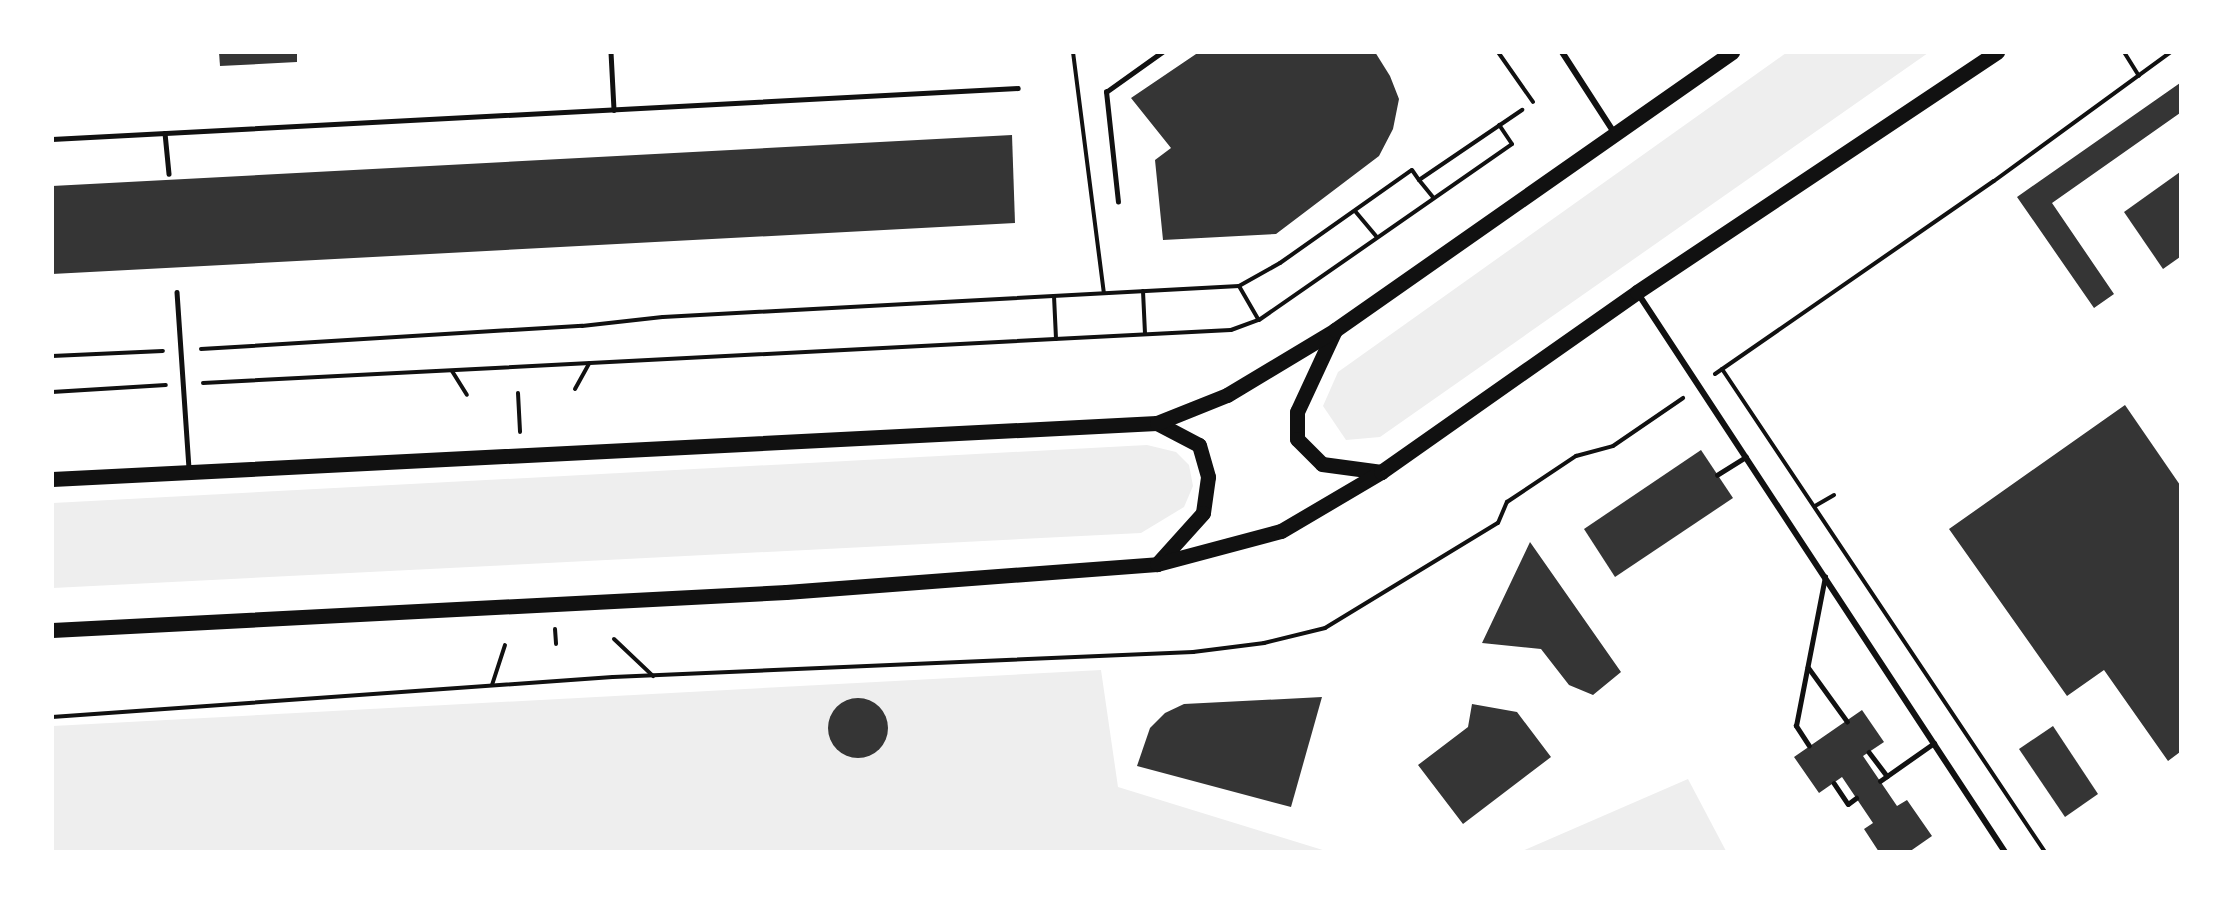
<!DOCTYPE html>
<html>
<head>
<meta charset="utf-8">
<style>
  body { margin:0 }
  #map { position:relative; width:2233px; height:904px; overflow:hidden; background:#fff; font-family:"DM Sans",sans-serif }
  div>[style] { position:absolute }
  .green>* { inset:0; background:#eee }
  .building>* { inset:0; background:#353535 }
  .round { border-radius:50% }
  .path>* { height:4px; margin:-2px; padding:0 2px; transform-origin:2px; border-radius:2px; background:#111 }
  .service>* { height:4.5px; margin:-2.25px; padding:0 2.25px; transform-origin:2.25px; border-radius:2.25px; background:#111 }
  .minor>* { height:6px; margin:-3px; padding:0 3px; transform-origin:3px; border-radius:3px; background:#111 }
  .primary>* { height:15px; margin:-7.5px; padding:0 7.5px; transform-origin:7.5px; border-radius:7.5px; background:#111 }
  span { translate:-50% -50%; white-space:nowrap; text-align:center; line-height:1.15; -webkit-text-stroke:6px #fff; paint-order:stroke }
  .frame { position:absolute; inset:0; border:54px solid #fff; pointer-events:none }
</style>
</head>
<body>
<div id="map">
  <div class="green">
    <div style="clip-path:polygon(1786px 53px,1928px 53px,1380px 437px,1346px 440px,1323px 406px,1338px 372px)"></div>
    <div style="clip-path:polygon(1147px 445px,1176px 452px,1189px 465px,1193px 486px,1184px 507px,1141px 533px,53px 588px,53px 503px)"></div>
    <div style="clip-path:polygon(1101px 670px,1118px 787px,1326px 851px,53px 851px,53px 726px)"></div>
    <div style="clip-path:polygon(1688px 779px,1726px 851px,1522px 851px)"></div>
  </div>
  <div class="building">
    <div style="clip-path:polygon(219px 52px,297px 52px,297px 62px,220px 66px)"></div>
    <div style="clip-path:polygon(1199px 52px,1375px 52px,1390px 76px,1399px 99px,1393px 129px,1379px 156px,1276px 234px,1163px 240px,1155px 160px,1171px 148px,1131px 98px)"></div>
    <div style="clip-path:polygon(2180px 83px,2180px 113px,2052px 203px,2114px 294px,2094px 308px,2017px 197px)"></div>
    <div style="clip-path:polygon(1012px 135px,1015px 223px,52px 274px,52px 186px)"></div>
    <div style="clip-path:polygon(2180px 172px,2180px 257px,2163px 269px,2124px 212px)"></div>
    <div style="clip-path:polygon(2125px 405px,2180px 485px,2180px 752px,2168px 761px,2104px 670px,2067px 696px,1949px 529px)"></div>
    <div style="clip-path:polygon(1701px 450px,1733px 498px,1615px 577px,1584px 529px)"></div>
    <div style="clip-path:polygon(1530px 542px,1621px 672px,1593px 695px,1569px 685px,1541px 649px,1482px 643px)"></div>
    <div style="clip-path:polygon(1322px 697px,1291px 807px,1137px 766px,1150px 728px,1165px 713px,1184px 704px)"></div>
    <div class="round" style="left:828px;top:698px;width:60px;height:60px"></div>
    <div style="clip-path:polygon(1472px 704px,1517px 712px,1551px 757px,1463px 824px,1418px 765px,1468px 727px)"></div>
    <div style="clip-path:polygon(1862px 710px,1884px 742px,1863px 756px,1897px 806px,1907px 800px,1932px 836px,1909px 852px,1879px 852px,1864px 829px,1873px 823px,1842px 777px,1819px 793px,1794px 757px)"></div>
    <div style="clip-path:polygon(2053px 726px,2098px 794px,2065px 817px,2019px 749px)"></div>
  </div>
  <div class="path">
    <div style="left:1073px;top:52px;width:243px;rotate:82.7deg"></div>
    <div style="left:1498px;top:52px;width:61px;rotate:55deg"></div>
    <div style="left:2124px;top:52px;width:28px;rotate:58deg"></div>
    <div style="left:1419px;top:180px;width:22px;rotate:51deg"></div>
    <div style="left:1355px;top:211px;width:33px;rotate:50deg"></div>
    <div style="left:1239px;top:286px;width:39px;rotate:60deg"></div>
    <div style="left:1143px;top:291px;width:43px;rotate:87.3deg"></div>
    <div style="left:1054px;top:296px;width:43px;rotate:87.3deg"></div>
    <div style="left:201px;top:349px;width:382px;rotate:-3.5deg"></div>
    <div style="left:582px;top:326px;width:81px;rotate:-6.3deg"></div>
    <div style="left:663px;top:317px;width:577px;rotate:-3.08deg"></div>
    <div style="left:1239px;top:286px;width:47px;rotate:-29.3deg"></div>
    <div style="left:1280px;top:263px;width:161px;rotate:-35.2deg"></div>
    <div style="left:1412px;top:170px;width:12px;rotate:55deg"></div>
    <div style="left:1419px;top:180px;width:125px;rotate:-34.2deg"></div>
    <div style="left:52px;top:356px;width:111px;rotate:-2.6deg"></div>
    <div style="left:1722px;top:369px;width:581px;rotate:56.23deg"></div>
    <div style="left:452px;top:371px;width:28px;rotate:58deg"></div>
    <div style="left:1715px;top:374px;width:339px;rotate:-34.7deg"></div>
    <div style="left:1994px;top:181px;width:219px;rotate:-36.1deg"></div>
    <div style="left:203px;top:383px;width:1029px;rotate:-2.95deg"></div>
    <div style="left:1231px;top:330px;width:30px;rotate:-20deg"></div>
    <div style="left:1259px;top:320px;width:308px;rotate:-34.8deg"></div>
    <div style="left:1512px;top:144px;width:23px;rotate:-124deg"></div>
    <div style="left:575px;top:389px;width:29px;rotate:-61deg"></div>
    <div style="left:52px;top:392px;width:114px;rotate:-3.5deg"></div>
    <div style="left:518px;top:393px;width:39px;rotate:87deg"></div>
    <div style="left:1815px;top:506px;width:22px;rotate:-30deg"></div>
    <div style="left:555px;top:629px;width:15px;rotate:86deg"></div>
    <div style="left:614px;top:639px;width:54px;rotate:43.5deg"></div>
    <div style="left:492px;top:685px;width:42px;rotate:-72deg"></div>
    <div style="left:52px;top:717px;width:562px;rotate:-4.08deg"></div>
    <div style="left:613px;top:677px;width:581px;rotate:-2.47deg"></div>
    <div style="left:1193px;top:652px;width:72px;rotate:-7.2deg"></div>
    <div style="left:1264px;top:643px;width:63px;rotate:-13.8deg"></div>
    <div style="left:1325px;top:628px;width:202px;rotate:-31.3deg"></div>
    <div style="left:1498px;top:523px;width:23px;rotate:-67deg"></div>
    <div style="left:1507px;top:502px;width:83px;rotate:-33.7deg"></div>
    <div style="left:1576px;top:456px;width:38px;rotate:-15deg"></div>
    <div style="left:1613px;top:446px;width:85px;rotate:-34.4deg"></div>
  </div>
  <div class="service">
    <div style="left:611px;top:52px;width:58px;rotate:87deg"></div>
    <div style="left:165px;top:133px;width:41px;rotate:84.4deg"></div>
    <div style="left:52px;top:139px;width:967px;rotate:-3.02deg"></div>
    <div style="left:1118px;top:202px;width:111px;rotate:-96.2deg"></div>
    <div style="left:1106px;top:92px;width:69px;rotate:-35.5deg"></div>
    <div style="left:177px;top:292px;width:177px;rotate:86.1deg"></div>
    <div style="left:1717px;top:475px;width:34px;rotate:-32deg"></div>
    <div style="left:1808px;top:667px;width:67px;rotate:54.2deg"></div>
    <div style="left:1809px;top:746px;width:24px;rotate:-123deg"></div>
    <div style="left:1796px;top:726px;width:152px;rotate:-79deg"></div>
    <div style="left:1869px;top:752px;width:30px;rotate:53deg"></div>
    <div style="left:1880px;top:781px;width:66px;rotate:-35.1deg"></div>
    <div style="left:1834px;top:783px;width:25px;rotate:56deg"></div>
    <div style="left:1848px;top:804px;width:10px;rotate:-37deg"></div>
  </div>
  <div class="minor">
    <div style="left:1562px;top:52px;width:98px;rotate:57.1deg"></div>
    <div style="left:1637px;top:292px;width:670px;rotate:56.69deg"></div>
  </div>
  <div class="primary">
    <div style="left:1335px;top:330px;width:90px;rotate:114.9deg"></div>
    <div style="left:1297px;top:412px;width:27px;rotate:90deg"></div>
    <div style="left:1297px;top:439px;width:35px;rotate:45deg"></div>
    <div style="left:1322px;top:464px;width:60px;rotate:7.7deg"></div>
    <div style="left:1157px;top:423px;width:47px;rotate:27.6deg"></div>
    <div style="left:1199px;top:445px;width:33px;rotate:74deg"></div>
    <div style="left:1208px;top:477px;width:36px;rotate:98deg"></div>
    <div style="left:1203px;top:513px;width:69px;rotate:132deg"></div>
    <div style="left:52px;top:479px;width:1106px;rotate:-2.9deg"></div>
    <div style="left:1157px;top:423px;width:75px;rotate:-21.8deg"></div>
    <div style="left:1227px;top:395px;width:126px;rotate:-31deg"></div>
    <div style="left:1335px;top:330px;width:485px;rotate:-35deg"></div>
    <div style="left:52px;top:630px;width:735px;rotate:-2.96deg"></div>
    <div style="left:786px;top:592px;width:372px;rotate:-4.3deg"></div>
    <div style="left:1157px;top:564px;width:128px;rotate:-14.9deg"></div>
    <div style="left:1281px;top:531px;width:116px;rotate:-30.5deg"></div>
    <div style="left:1381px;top:472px;width:313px;rotate:-35.1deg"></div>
    <div style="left:1637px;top:292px;width:433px;rotate:-33.7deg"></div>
  </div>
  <div class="frame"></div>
</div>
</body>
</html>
